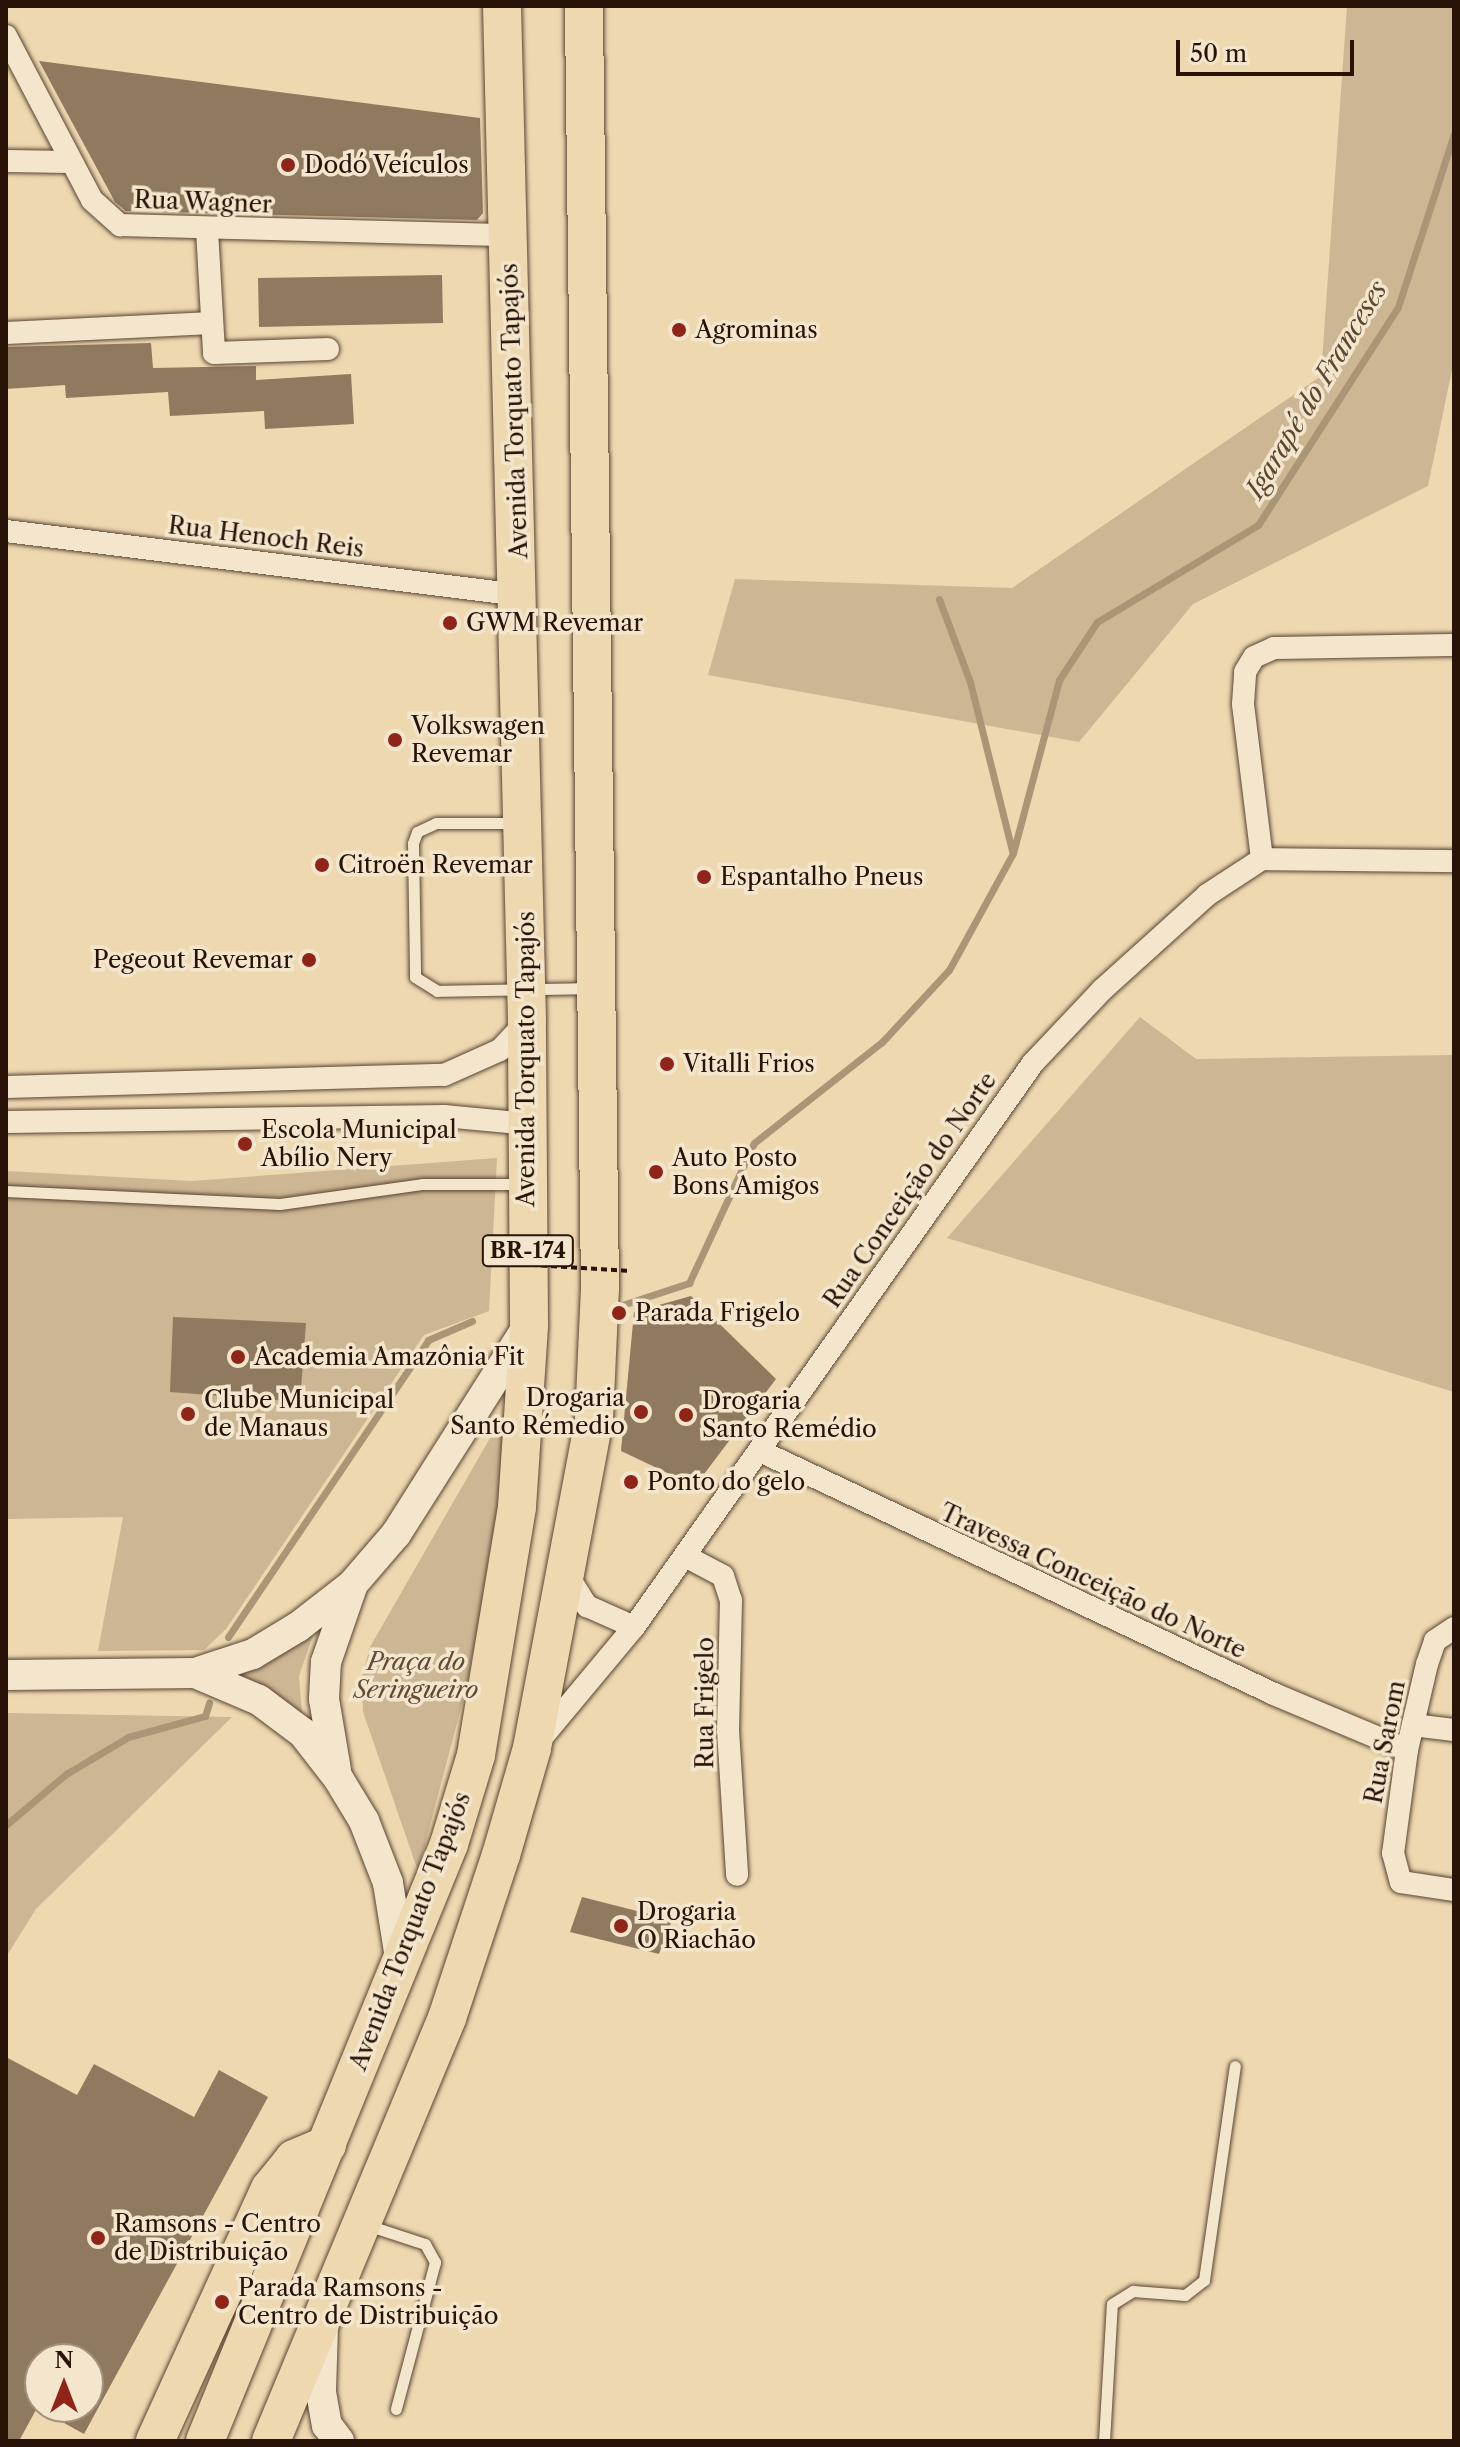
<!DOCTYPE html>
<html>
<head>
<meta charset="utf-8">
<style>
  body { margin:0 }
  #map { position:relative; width:1460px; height:2447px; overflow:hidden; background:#edd8b0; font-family:"Libre Caslon Text",serif }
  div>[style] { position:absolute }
  .green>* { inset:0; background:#ccb693 }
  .stream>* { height:7px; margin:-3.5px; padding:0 3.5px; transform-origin:3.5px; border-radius:3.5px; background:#aa9577 }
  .building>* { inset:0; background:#8f795f }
  .roads { filter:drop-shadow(0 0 2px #5a4432) drop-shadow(0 0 2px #5a4432) }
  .lane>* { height:11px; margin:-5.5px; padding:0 5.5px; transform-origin:5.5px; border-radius:5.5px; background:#f3e6cc }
  .street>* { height:22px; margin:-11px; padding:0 11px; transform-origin:11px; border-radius:11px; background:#f3e6cc }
  .secondary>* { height:30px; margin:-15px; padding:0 15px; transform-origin:15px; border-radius:15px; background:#f3e6cc }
  .highway>* { height:38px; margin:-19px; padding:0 19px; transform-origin:19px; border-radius:19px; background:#edd8b0 }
  .path-bridge>* { height:4px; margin-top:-2px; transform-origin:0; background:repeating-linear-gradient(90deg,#291208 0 6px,transparent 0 10px) }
  .dots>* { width:22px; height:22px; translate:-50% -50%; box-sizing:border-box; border:4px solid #f3e6cc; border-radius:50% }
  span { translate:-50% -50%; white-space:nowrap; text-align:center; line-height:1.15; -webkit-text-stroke:7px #f3e6cc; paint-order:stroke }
  .shield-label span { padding:2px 6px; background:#f3e6cc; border:2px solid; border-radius:6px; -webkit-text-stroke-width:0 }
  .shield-label { font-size:22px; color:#291208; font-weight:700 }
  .poi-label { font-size:24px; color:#291208 }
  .left { translate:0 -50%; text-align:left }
  .right { translate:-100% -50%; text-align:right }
  .street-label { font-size:24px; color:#291208 }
  .park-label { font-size:24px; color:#624b39; font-style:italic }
  .water-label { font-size:26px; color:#5d4634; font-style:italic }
  .frame { position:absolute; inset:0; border:8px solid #291208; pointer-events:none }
  .north { position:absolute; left:24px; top:2343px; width:80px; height:80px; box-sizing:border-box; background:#f3e6cc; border:2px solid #a2917e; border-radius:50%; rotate:0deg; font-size:22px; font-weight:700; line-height:32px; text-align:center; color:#291208 }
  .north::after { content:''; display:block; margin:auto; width:28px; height:36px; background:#8f2418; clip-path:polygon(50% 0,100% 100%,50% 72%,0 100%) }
  .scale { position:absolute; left:1176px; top:40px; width:178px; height:36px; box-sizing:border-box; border:4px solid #291208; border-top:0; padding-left:10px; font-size:24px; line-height:28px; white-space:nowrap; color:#291208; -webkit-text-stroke:6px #f3e6cc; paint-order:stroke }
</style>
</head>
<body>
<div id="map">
  <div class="green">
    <div style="clip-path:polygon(1347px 6px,1454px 6px,1454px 360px,1428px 486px,1193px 604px,1079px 742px,708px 675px,735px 579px,1012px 588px,1321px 376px)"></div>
    <div style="clip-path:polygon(1140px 1017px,1196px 1059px,1454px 1055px,1454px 1392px,947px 1238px)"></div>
    <div style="clip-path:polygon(497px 1158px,489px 1311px,424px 1335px,226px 1629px,204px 1650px,98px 1651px,123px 1517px,6px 1519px,6px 1171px,192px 1181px)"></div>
    <div style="clip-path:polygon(509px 1405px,498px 1518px,467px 1685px,418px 1871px,363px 1712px,362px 1676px,370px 1647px)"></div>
    <div style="clip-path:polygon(313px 1635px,299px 1676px,302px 1713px,228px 1675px,272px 1659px)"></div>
    <div style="clip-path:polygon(6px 1713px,232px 1717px,36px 1909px,6px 1957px)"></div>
  </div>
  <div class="stream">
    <div style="left:939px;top:599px;width:89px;rotate:69.5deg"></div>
    <div style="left:970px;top:682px;width:174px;rotate:76deg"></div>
    <div style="left:622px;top:1305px;width:71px;rotate:-18.2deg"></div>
    <div style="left:689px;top:1283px;width:154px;rotate:-65.1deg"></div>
    <div style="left:754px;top:1143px;width:163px;rotate:-38.3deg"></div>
    <div style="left:882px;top:1042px;width:98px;rotate:-47.1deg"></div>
    <div style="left:949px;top:970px;width:133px;rotate:-61.3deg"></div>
    <div style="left:1013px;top:853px;width:179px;rotate:-75.1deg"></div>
    <div style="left:1059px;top:680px;width:69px;rotate:-56.8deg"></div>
    <div style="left:1097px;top:622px;width:188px;rotate:-31.1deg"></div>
    <div style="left:1258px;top:525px;width:259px;rotate:-57.3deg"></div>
    <div style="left:1398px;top:307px;width:182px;rotate:-72.1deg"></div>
    <div style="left:228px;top:1637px;width:358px;rotate:-56deg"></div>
    <div style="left:428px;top:1340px;width:48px;rotate:-23.4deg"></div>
    <div style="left:6px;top:1825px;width:79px;rotate:-40.4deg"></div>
    <div style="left:66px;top:1774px;width:72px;rotate:-30.8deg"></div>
    <div style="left:128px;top:1737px;width:80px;rotate:-15.3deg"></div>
    <div style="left:205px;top:1716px;width:14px;rotate:-73deg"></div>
  </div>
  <div class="building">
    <div style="clip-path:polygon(39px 61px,480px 118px,483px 213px,477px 220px,126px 211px,115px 202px)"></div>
    <div style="clip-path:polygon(442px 275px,443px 323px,259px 327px,258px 278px)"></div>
    <div style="clip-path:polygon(151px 343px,153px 368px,256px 366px,256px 380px,351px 374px,354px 424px,265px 429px,264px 411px,170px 416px,168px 392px,66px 398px,65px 385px,6px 389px,6px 347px)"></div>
    <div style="clip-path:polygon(691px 1296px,776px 1379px,695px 1486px,621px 1451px,634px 1312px)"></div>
    <div style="clip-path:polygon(173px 1317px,306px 1323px,300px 1402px,170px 1392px)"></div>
    <div style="clip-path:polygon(582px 1897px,672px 1920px,659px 1954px,570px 1932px)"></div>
    <div style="clip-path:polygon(evenodd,6px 2057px,77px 2095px,94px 2064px,194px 2117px,219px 2070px,268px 2097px,84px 2434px,37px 2408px,19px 2441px,6px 2441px,6px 2057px,40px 2359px,88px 2359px,88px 2407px,37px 2407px,40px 2359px)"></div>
  </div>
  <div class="roads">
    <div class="lane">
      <div style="left:515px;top:823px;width:79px;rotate:180deg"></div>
      <div style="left:436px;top:823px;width:21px;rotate:155deg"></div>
      <div style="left:417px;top:832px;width:12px;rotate:110deg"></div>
      <div style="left:413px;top:843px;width:134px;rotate:89.1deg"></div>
      <div style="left:415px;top:977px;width:26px;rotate:32deg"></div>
      <div style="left:437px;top:991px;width:154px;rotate:-1.1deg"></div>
      <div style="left:6px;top:1191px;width:274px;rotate:2.7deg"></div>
      <div style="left:280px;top:1204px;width:143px;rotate:-8deg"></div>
      <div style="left:422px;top:1184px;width:100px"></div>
      <div style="left:367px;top:2225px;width:61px;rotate:18.1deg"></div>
      <div style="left:425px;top:2244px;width:21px;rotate:61deg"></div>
      <div style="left:435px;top:2262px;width:152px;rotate:104.9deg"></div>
      <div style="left:1104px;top:2441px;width:137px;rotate:-86.7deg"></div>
      <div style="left:1112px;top:2304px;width:25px;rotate:-32deg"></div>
      <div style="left:1133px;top:2291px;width:52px;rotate:4.4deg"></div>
      <div style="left:1185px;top:2295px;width:24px;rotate:-38deg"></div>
      <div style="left:1204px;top:2280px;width:216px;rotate:-81.8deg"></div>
    </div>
    <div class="street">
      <div style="left:6px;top:36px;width:185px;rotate:62.3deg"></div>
      <div style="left:92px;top:200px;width:38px;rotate:42deg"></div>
      <div style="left:120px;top:225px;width:388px;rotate:1.5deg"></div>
      <div style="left:6px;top:161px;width:64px;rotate:0.9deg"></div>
      <div style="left:207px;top:230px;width:123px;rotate:86.7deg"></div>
      <div style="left:214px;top:353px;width:114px;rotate:-2deg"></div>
      <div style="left:6px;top:333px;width:206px;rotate:-2.8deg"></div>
      <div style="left:6px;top:531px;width:518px;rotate:7.1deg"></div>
      <div style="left:1262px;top:859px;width:156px;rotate:-97deg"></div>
      <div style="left:1243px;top:704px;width:32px;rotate:-86deg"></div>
      <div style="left:1245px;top:672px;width:17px;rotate:-59deg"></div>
      <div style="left:1254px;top:657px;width:22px;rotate:-24deg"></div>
      <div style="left:1274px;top:648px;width:180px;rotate:-1deg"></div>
      <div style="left:6px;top:1087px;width:438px;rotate:-1.6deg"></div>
      <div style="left:444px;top:1075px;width:61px;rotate:-24.1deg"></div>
      <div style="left:500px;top:1050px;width:40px;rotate:-47deg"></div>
      <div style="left:6px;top:1122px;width:438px;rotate:-0.8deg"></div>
      <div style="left:444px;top:1116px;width:84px;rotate:5.4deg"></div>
      <div style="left:760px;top:1451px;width:569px;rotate:25.3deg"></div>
      <div style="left:1274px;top:1694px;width:144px;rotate:22.8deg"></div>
      <div style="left:685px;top:1556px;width:43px;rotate:27.8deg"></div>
      <div style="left:723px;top:1576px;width:25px;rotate:72deg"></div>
      <div style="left:731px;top:1600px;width:130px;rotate:91.3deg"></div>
      <div style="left:728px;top:1730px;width:145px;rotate:86.4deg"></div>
      <div style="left:568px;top:1576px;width:36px;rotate:58deg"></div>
      <div style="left:587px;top:1606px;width:51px;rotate:24.1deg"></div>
      <div style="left:1454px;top:1628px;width:23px;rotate:146deg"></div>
      <div style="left:1435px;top:1641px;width:24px;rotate:109deg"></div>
      <div style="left:1427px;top:1664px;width:88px;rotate:103.1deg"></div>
      <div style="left:1407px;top:1750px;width:104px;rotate:97.7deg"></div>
      <div style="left:1393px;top:1853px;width:30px;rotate:75deg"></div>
      <div style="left:1401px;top:1882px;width:54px;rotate:8.6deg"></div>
      <div style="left:1413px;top:1725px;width:41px;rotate:7deg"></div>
      <div style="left:539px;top:1741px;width:148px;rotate:-50.2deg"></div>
      <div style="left:634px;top:1627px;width:691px;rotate:-54.72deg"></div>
      <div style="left:1033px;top:1063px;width:100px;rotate:-46.6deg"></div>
      <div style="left:1102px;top:990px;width:142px;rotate:-42.1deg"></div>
      <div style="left:1207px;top:895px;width:66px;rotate:-33.2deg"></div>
      <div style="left:1262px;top:859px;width:192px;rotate:0.6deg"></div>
    </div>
    <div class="secondary">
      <div style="left:195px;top:1673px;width:69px;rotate:22.9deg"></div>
      <div style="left:259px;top:1700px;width:55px;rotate:36.9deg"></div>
      <div style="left:303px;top:1733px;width:57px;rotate:52.1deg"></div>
      <div style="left:338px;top:1778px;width:50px;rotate:58.8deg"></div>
      <div style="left:364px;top:1821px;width:66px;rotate:68.8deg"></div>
      <div style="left:388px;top:1883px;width:82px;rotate:80.9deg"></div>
      <div style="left:6px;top:1675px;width:189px;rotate:-0.6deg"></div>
      <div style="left:195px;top:1673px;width:61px;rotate:-18.1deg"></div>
      <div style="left:253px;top:1654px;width:52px;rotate:-31deg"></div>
      <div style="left:298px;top:1627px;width:68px;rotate:-37.9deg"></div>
      <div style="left:352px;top:1585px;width:67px;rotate:-49.2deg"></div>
      <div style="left:396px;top:1534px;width:246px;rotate:-57.6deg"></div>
      <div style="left:336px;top:1770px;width:72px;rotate:-99.6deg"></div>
      <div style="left:324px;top:1699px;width:37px;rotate:-87deg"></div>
      <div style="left:326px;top:1662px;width:79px;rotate:-70.9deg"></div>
      <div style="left:323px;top:2327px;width:65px;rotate:91.8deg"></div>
      <div style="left:321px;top:2392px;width:34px;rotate:80deg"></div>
      <div style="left:327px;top:2425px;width:20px;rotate:53deg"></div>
    </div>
    <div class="highway">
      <div style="left:155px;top:2441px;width:277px;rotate:-65.5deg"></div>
      <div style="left:270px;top:2189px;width:38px;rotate:-51deg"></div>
      <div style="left:294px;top:2159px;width:36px;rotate:-23deg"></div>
      <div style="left:205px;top:2441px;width:645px;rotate:-67.77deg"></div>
      <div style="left:449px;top:1844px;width:93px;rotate:-73.1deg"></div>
      <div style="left:476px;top:1755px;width:251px;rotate:-80.6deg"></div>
      <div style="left:517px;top:1507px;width:183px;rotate:-86.2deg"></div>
      <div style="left:529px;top:1324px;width:303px;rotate:-90.4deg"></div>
      <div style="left:527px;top:1021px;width:1015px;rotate:-91.41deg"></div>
      <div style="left:271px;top:2441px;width:458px;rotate:-67.4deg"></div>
      <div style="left:447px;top:2018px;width:172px;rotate:-71.7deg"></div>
      <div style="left:501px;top:1855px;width:111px;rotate:-73.8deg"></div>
      <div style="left:532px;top:1748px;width:334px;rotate:-79.3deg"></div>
      <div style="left:594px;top:1420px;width:132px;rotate:-87.4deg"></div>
      <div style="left:600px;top:1288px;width:1282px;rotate:-90.72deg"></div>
    </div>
  </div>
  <div class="path-bridge">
    <div style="left:501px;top:1263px;width:130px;rotate:3.5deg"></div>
  </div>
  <div class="dots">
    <div style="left:288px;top:165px;background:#8f2418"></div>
    <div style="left:679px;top:330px;background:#8f2418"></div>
    <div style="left:450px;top:623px;background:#8f2418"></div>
    <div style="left:395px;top:740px;background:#8f2418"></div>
    <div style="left:322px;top:865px;background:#8f2418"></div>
    <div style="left:704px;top:877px;background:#8f2418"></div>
    <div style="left:309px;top:960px;background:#8f2418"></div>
    <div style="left:667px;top:1064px;background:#8f2418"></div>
    <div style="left:245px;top:1144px;background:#8f2418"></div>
    <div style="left:656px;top:1172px;background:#8f2418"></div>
    <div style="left:619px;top:1313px;background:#8f2418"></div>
    <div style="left:238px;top:1357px;background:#8f2418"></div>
    <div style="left:641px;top:1412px;background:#8f2418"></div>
    <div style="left:188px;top:1414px;background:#8f2418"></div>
    <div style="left:686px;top:1415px;background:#8f2418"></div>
    <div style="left:631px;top:1482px;background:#8f2418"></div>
    <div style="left:621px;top:1926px;background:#8f2418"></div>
    <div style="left:98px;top:2238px;background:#8f2418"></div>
    <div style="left:222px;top:2302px;background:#8f2418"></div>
  </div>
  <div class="shield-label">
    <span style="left:528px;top:1251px">BR-174</span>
  </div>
  <div class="poi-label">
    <span class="left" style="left:304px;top:165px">Dodó Veículos</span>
    <span class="left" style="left:695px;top:330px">Agrominas</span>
    <span class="left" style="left:466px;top:623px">GWM Revemar</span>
    <span class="left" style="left:411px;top:740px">Volkswagen<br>Revemar</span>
    <span class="left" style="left:338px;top:865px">Citroën Revemar</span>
    <span class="left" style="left:720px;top:877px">Espantalho Pneus</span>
    <span class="right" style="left:293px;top:960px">Pegeout Revemar</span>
    <span class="left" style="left:683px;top:1064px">Vitalli Frios</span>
    <span class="left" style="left:261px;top:1144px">Escola Municipal<br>Abílio Nery</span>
    <span class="left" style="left:672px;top:1172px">Auto Posto<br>Bons Amigos</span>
    <span class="left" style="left:635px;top:1313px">Parada Frigelo</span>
    <span class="left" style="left:254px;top:1357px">Academia Amazônia Fit</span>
    <span class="right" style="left:625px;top:1412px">Drogaria<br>Santo Rémedio</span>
    <span class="left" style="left:204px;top:1414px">Clube Municipal<br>de Manaus</span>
    <span class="left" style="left:702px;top:1415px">Drogaria<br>Santo Remédio</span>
    <span class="left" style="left:647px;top:1482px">Ponto do gelo</span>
    <span class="left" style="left:637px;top:1926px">Drogaria<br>O Riachão</span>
    <span class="left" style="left:114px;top:2238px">Ramsons - Centro<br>de Distribuição</span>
    <span class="left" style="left:238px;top:2302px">Parada Ramsons -<br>Centro de Distribuição</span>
  </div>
  <div class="street-label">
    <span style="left:203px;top:202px;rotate:2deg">Rua Wagner</span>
    <span style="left:514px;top:411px;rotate:-92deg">Avenida Torquato Tapajós</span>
    <span style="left:266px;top:537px;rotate:7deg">Rua Henoch Reis</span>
    <span style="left:526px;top:1059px;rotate:-90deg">Avenida Torquato Tapajós</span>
    <span style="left:910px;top:1190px;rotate:-55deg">Rua Conceição do Norte</span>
    <span style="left:1093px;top:1581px;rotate:25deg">Travessa Conceição do Norte</span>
    <span style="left:705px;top:1703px;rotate:-90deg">Rua Frigelo</span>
    <span style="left:1385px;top:1742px;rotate:-79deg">Rua Sarom</span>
    <span style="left:410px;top:1931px;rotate:-69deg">Avenida Torquato Tapajós</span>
  </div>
  <div class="park-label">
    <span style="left:416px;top:1676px">Praça do<br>Seringueiro</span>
  </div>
  <div class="water-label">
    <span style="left:1317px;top:390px;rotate:-59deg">Igarapé do Franceses</span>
  </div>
  <div class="frame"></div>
  <div class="north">N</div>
  <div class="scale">50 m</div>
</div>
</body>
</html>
